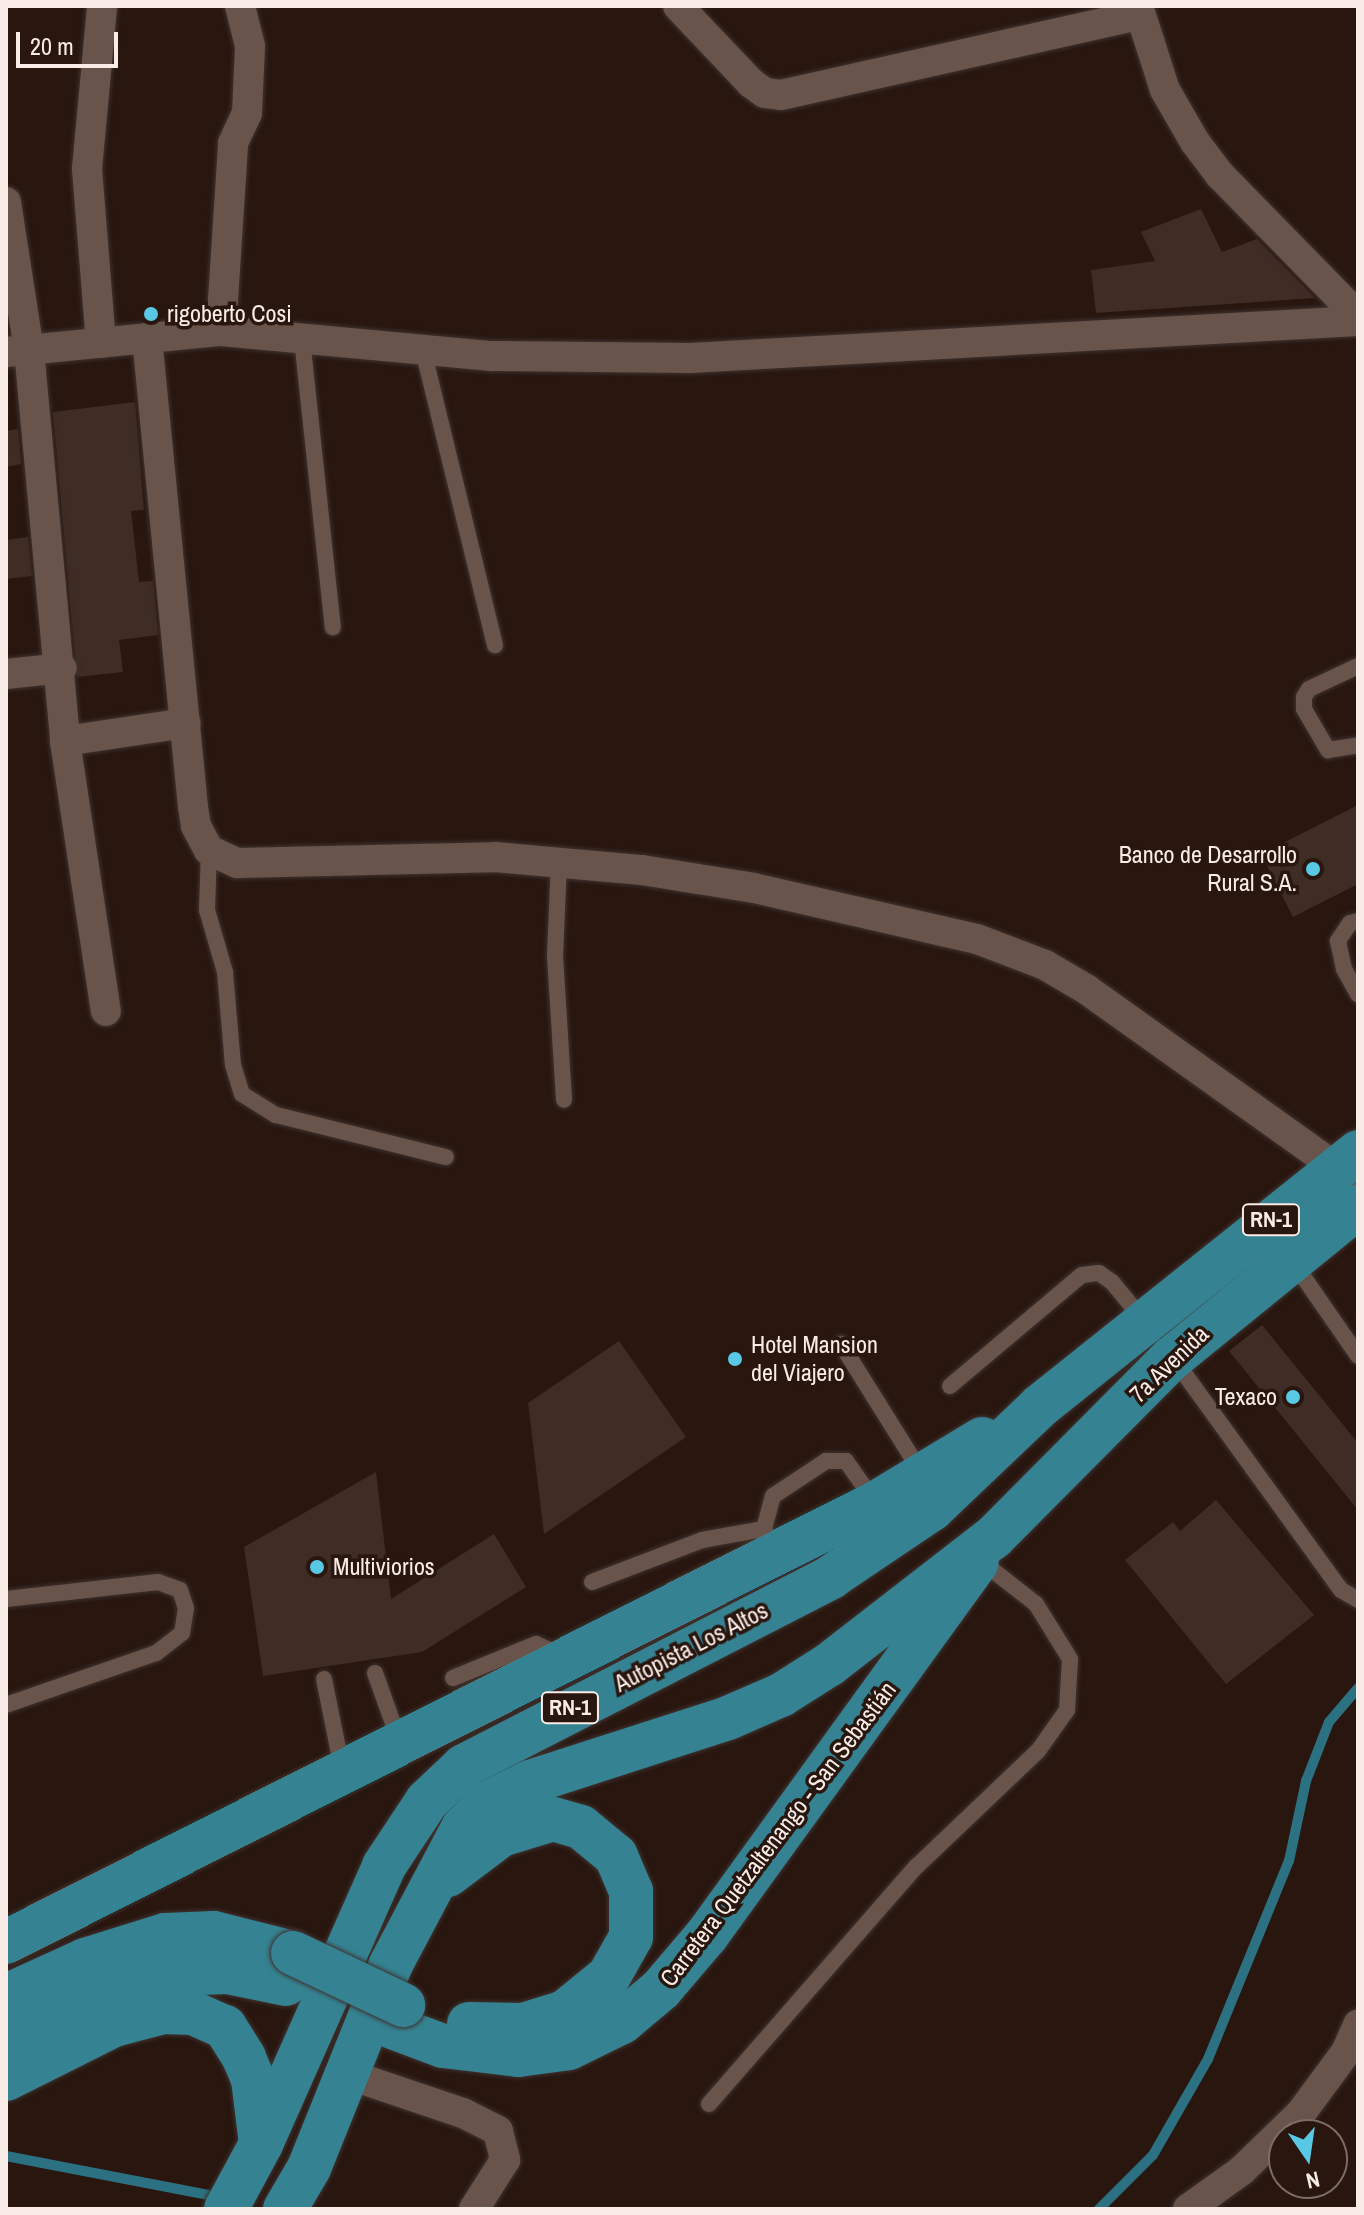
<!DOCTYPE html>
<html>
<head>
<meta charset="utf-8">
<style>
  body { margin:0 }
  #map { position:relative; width:1364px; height:2215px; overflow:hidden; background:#28160f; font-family:"Archivo Narrow",sans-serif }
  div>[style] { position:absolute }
  .stream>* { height:10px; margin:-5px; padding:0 5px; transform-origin:5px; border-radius:5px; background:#2c7182 }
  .building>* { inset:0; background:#3f2c24 }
  .roads { filter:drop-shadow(0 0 2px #3f322f) drop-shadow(0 0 2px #3f322f) }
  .service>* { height:16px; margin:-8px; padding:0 8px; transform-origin:8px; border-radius:8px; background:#69544b }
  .minor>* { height:30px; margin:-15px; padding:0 15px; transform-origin:15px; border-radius:15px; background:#69544b }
  .primary>* { height:44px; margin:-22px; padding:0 22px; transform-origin:22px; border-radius:22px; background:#358392 }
  .bridges { filter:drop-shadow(0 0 2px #3f322f) drop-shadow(0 0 2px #3f322f) }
  .primary-bridge>* { height:44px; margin:-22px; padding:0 22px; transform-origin:22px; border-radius:22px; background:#358392 }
  .dots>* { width:22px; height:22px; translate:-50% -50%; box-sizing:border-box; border:4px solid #28160f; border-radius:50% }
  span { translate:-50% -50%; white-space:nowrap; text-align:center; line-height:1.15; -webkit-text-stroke:7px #28160f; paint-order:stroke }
  .shield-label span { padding:2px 6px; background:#28160f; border:2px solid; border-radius:6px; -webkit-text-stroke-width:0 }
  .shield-label { font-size:22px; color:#f9ece7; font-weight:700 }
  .poi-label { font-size:24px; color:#f9ece7 }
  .left { translate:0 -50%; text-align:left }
  .right { translate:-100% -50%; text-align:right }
  .street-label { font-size:24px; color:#f9ece7 }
  .frame { position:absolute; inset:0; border:8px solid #f9ece7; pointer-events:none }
  .north { position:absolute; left:1268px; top:2119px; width:80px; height:80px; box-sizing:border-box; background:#28160f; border:2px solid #7c6c65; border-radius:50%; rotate:167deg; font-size:22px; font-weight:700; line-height:32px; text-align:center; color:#f9ece7 }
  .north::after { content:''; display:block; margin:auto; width:28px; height:36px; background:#59c8e4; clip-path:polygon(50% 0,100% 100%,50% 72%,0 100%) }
  .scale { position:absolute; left:16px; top:32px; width:102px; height:36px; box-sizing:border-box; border:4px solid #f9ece7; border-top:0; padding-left:10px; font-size:24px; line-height:28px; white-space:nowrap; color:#f9ece7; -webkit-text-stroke:6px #28160f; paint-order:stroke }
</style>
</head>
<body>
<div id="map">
  <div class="stream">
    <div style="left:6px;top:2156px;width:217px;rotate:10.9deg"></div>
    <div style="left:1099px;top:2209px;width:76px;rotate:-45deg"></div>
    <div style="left:1153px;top:2155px;width:111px;rotate:-60.2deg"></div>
    <div style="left:1208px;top:2059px;width:214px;rotate:-67.8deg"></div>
    <div style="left:1289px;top:1861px;width:82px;rotate:-78deg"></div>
    <div style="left:1306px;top:1781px;width:63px;rotate:-68.7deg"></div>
    <div style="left:1329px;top:1722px;width:45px;rotate:-49.5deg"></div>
  </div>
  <div class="building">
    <div style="clip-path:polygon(1201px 209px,1222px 252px,1257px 239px,1315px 298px,1096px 313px,1091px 270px,1155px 261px,1141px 232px)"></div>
    <div style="clip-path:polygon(135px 402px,144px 510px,131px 511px,139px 582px,153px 581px,158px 635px,119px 640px,123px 672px,77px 677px,53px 412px)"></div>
    <div style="clip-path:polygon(18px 429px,21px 464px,6px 467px,6px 431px)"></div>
    <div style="clip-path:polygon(28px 537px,32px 576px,6px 579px,6px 540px)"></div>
    <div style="clip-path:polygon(1358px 805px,1358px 884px,1293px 917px,1261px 854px)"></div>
    <div style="clip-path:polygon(1262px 1325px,1358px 1443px,1358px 1510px,1229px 1351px)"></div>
    <div style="clip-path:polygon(619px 1341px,686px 1437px,544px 1534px,528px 1403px)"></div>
    <div style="clip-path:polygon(376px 1472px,391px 1599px,494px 1534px,526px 1587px,422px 1652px,263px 1676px,244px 1547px)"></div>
    <div style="clip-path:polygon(1216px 1500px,1314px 1615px,1226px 1684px,1125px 1560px,1173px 1522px,1180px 1531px)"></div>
  </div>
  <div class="roads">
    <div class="service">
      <div style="left:302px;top:339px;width:290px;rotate:83.9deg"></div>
      <div style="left:423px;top:350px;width:304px;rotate:76.3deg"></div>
      <div style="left:1358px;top:666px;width:54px;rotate:154.9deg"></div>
      <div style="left:1309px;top:689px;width:9px;rotate:122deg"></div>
      <div style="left:1304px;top:697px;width:12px;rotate:90deg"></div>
      <div style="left:1304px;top:709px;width:48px;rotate:59.7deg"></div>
      <div style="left:1328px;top:750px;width:30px;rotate:-9deg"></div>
      <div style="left:209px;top:850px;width:60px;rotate:91.9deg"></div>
      <div style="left:207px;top:910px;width:65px;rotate:73.8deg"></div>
      <div style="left:225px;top:972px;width:93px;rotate:85.1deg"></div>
      <div style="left:233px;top:1065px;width:30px;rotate:73deg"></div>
      <div style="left:242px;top:1094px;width:40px;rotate:32deg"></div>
      <div style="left:276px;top:1115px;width:175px;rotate:13.9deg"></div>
      <div style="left:559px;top:861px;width:95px;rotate:92.4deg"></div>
      <div style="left:555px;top:956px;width:144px;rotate:86.4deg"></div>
      <div style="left:1358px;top:921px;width:8px;rotate:166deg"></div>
      <div style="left:1350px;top:923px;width:22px;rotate:124deg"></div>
      <div style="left:1338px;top:941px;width:29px;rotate:78deg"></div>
      <div style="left:1344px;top:969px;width:29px;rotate:61deg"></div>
      <div style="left:1293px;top:1262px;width:114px;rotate:55.3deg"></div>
      <div style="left:841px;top:1344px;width:151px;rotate:58deg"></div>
      <div style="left:1173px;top:1358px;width:286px;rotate:54.1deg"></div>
      <div style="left:1341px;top:1590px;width:20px;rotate:30deg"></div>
      <div style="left:950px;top:1386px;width:172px;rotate:-40.1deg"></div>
      <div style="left:1082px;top:1275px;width:17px;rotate:-7deg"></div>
      <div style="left:1099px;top:1273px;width:16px;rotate:35deg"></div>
      <div style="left:1112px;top:1282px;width:50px;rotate:50.6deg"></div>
      <div style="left:776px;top:1554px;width:28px;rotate:-116deg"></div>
      <div style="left:764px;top:1529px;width:34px;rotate:-75deg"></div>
      <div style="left:773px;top:1496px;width:64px;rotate:-33.4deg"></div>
      <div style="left:826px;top:1461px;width:20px"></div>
      <div style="left:846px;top:1461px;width:50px;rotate:54.7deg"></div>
      <div style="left:592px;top:1582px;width:118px;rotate:-20.9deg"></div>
      <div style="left:702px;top:1540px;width:63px;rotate:-10.1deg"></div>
      <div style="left:6px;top:1599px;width:153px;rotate:-6.4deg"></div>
      <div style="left:158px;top:1582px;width:23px;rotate:20deg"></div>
      <div style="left:180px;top:1590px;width:19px;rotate:72deg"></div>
      <div style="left:186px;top:1608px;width:25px;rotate:99deg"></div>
      <div style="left:182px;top:1633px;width:33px;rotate:142deg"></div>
      <div style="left:156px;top:1653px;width:159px;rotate:160.9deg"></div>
      <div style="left:375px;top:1673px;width:71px;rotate:70.3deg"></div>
      <div style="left:453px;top:1678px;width:90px;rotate:-22.3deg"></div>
      <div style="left:536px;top:1644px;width:20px;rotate:24deg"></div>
      <div style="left:554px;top:1652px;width:9px;rotate:69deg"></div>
      <div style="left:324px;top:1679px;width:91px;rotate:78.6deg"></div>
      <div style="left:709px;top:2104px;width:315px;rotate:-48.9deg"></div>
      <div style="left:916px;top:1867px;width:168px;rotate:-43.6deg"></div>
      <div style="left:1038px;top:1751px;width:50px;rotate:-54.7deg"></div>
      <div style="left:1067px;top:1710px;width:51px;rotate:-86.6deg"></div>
      <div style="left:1070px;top:1659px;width:65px;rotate:-121.7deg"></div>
      <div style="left:1036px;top:1604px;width:70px;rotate:-142deg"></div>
    </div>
    <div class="minor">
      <div style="left:678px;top:6px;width:106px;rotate:46.5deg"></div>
      <div style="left:751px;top:83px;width:17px;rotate:36deg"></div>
      <div style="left:765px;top:93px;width:16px;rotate:7deg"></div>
      <div style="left:781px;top:95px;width:368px;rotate:-12.6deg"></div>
      <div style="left:1138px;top:6px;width:88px;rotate:72.2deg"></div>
      <div style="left:1165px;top:90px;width:60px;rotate:60deg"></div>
      <div style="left:1195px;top:142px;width:41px;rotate:52.9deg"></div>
      <div style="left:1220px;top:175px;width:197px;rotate:45.6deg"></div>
      <div style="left:6px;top:202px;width:150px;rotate:81.2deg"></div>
      <div style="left:29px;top:350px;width:393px;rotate:84.7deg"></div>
      <div style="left:65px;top:741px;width:273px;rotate:81.4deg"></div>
      <div style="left:221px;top:331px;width:188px;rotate:-86.3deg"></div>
      <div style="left:233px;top:143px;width:33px;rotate:-65deg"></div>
      <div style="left:247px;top:113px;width:67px;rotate:-87.4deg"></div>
      <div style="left:250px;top:46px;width:41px;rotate:-104deg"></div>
      <div style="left:147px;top:338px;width:471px;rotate:84.4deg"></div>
      <div style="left:193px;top:807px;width:19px;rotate:81deg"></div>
      <div style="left:196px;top:826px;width:27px;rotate:62deg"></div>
      <div style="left:209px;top:850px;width:31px;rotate:25deg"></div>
      <div style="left:237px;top:863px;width:258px;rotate:-1.3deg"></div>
      <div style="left:495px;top:857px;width:148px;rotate:5.1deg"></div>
      <div style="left:642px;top:870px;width:113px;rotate:9.1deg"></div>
      <div style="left:754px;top:888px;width:229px;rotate:12.9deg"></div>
      <div style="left:977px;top:939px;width:73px;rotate:20.9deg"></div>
      <div style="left:1045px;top:965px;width:48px;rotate:30.3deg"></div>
      <div style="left:1086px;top:989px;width:308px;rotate:35.5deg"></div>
      <div style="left:1337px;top:1168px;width:35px;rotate:53deg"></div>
      <div style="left:101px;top:343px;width:175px;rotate:-94.6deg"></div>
      <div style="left:87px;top:169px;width:164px;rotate:-84.7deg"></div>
      <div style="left:6px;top:352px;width:216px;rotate:-5.6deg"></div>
      <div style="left:221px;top:331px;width:272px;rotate:5.3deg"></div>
      <div style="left:492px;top:356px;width:198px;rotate:0.6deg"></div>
      <div style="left:690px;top:358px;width:669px;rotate:-3.17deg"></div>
      <div style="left:6px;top:674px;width:56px;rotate:-6.1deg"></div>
      <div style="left:65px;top:741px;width:122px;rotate:-8.5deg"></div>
      <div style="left:347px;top:2074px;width:122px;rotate:18.6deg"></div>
      <div style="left:463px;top:2113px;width:39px;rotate:27deg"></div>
      <div style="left:498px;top:2131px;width:30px;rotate:76deg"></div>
      <div style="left:505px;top:2160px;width:58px;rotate:122.3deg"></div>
      <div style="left:1188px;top:2209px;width:65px;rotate:-35.6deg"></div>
      <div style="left:1241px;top:2171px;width:83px;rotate:-44deg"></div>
      <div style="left:1301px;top:2113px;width:76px;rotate:-53.6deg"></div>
      <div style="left:1346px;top:2052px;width:30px;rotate:-66deg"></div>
    </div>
    <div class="primary">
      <div style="left:448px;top:1875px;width:66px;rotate:-37deg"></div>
      <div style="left:501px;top:1835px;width:54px;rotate:-17.1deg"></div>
      <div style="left:553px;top:1819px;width:29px;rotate:16deg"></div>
      <div style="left:581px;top:1827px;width:45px;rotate:39.6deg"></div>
      <div style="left:616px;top:1856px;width:38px;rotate:67deg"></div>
      <div style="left:631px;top:1891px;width:46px;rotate:90deg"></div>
      <div style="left:631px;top:1937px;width:45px;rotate:119.4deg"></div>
      <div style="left:609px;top:1976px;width:57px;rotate:140.7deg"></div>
      <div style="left:565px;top:2012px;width:44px;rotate:162.8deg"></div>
      <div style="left:523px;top:2025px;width:54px;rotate:-178.9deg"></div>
      <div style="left:6px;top:1942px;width:974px;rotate:-26.78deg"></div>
      <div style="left:876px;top:1503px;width:124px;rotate:-31.1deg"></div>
      <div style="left:6px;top:1996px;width:87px;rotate:-24.5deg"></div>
      <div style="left:85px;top:1960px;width:84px;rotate:-17.4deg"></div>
      <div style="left:165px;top:1935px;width:49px;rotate:-2.3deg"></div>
      <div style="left:214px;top:1933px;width:81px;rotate:14.2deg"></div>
      <div style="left:392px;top:2027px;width:54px;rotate:20.4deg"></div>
      <div style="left:443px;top:2046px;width:76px;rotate:6.8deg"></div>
      <div style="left:518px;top:2055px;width:51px;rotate:-7.8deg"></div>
      <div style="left:569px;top:2048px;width:59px;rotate:-26.1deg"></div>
      <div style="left:622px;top:2022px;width:51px;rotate:-40.2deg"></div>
      <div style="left:661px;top:1989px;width:71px;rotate:-49.6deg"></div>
      <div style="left:707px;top:1935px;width:460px;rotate:-54.1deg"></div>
      <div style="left:6px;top:2038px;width:156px;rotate:-23.8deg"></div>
      <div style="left:149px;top:1975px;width:78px;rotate:-2.2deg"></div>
      <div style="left:227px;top:1972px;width:60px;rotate:11.5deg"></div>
      <div style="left:6px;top:2079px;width:121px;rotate:-26.6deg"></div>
      <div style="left:114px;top:2025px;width:51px;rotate:-14.9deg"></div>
      <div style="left:163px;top:2012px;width:30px;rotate:2deg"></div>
      <div style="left:193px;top:2013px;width:35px;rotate:24deg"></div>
      <div style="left:225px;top:2027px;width:36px;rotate:58deg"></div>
      <div style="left:244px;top:2058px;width:23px;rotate:67deg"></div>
      <div style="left:253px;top:2079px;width:65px;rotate:83deg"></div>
      <div style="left:226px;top:2209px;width:74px;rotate:-61.7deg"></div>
      <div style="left:261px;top:2144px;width:304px;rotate:-66.1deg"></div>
      <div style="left:384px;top:1866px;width:78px;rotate:-56.5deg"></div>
      <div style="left:427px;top:1801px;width:51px;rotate:-43.4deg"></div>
      <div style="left:464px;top:1766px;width:413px;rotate:-27.2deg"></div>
      <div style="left:831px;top:1577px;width:122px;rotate:-34deg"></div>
      <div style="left:932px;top:1509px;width:149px;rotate:-43.6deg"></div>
      <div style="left:1040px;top:1406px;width:407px;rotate:-38.6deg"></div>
      <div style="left:285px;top:2209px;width:48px;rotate:-59.7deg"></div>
      <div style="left:309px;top:2168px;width:220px;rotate:-68.1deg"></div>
      <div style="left:391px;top:1964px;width:154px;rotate:-62.1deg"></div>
      <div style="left:463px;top:1828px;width:35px;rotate:-45deg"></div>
      <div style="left:488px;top:1803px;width:47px;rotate:-26.6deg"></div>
      <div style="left:530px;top:1782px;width:208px;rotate:-17.9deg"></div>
      <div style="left:728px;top:1718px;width:58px;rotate:-23.5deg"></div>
      <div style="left:781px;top:1695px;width:58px;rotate:-32.3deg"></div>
      <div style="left:830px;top:1664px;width:207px;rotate:-37.8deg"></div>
      <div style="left:994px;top:1537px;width:252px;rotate:-45.2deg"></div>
      <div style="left:1172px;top:1358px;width:240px;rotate:-39.1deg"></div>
    </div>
  </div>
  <div class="bridges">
    <div class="primary-bridge">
      <div style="left:293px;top:1953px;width:122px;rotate:25.3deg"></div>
    </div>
  </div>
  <div class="dots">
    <div style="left:151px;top:314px;background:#59c8e4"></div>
    <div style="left:1313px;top:869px;background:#59c8e4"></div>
    <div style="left:735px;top:1359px;background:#59c8e4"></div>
    <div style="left:1293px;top:1397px;background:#59c8e4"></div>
    <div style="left:317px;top:1567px;background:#59c8e4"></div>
  </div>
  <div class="shield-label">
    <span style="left:1271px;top:1220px">RN-1</span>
    <span style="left:570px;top:1708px">RN-1</span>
  </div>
  <div class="poi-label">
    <span class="left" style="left:167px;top:314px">rigoberto Cosi</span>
    <span class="right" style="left:1297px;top:869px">Banco de Desarrollo<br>Rural S.A.</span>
    <span class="left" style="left:751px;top:1359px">Hotel Mansion<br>del Viajero</span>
    <span class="right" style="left:1277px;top:1397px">Texaco</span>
    <span class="left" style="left:333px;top:1567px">Multiviorios</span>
  </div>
  <div class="street-label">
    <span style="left:1169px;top:1364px;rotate:-44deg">7a Avenida</span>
    <span style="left:691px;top:1647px;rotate:-27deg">Autopista Los Altos</span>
    <span style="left:778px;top:1834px;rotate:-53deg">Carretera Quetzaltenango - San Sebastián</span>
  </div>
  <div class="frame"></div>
  <div class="north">N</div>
  <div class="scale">20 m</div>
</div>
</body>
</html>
